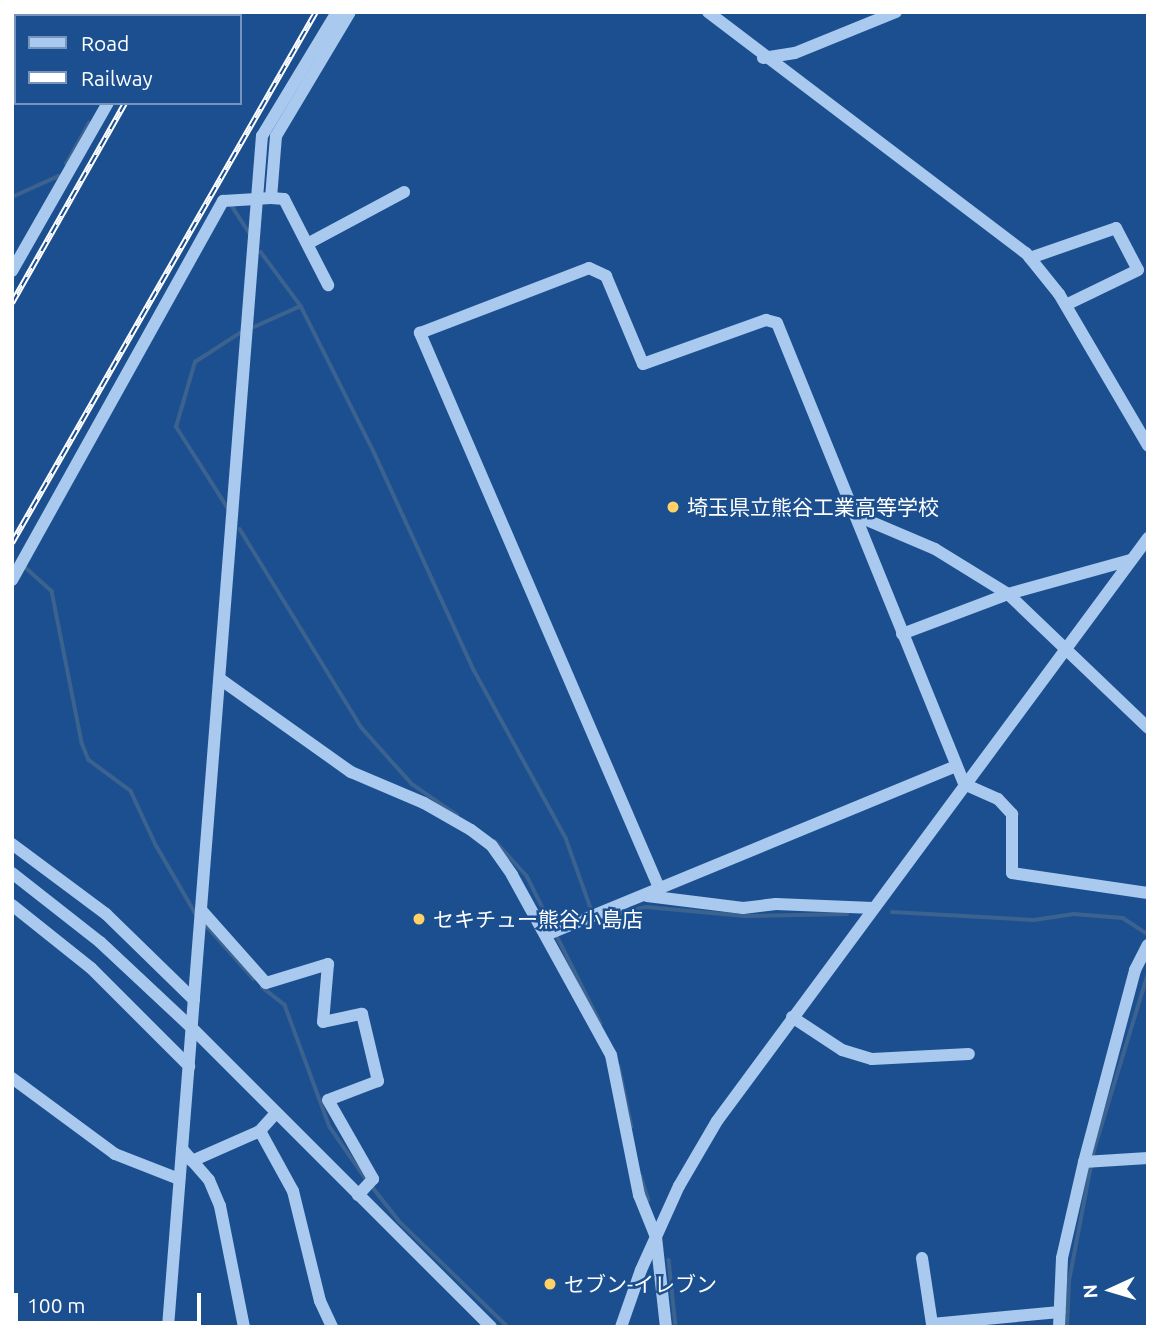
<!DOCTYPE html>
<html>
<head>
<meta charset="utf-8">
<style>
  body { margin:0 }
  #map { position:relative; width:1160px; height:1339px; overflow:hidden; background:#1b4f8f; font-family:Ubuntu,"Noto Sans JP",sans-serif }
  div>[style] { position:absolute }
  .stream>* { height:3.5px; margin:-1.75px; padding:0 1.75px; transform-origin:1.75px; border-radius:1.75px; background:#3c6290 }
  .minor>* { height:12px; margin:-6px; padding:0 6px; transform-origin:6px; border-radius:6px; background:#a9c9ee }
  .rail>* { height:6px; margin-top:-3px; transform-origin:0; background:repeating-linear-gradient(90deg,#1b4f8f 0 10px,#fff 0 20px); box-sizing:border-box; border-block:2px solid #fff }
  .dots>* { width:19px; height:19px; translate:-50% -50%; box-sizing:border-box; border:4px solid #1b4f8f; border-radius:50% }
  span { translate:-50% -50%; white-space:nowrap; text-align:center; line-height:1.15; -webkit-text-stroke:5px #1b4f8f; paint-order:stroke }
  .poi-label { font-size:21px; color:#fff }
  .left { translate:0 -50%; text-align:left }
  .frame { position:absolute; inset:0; border:14px solid #fff; pointer-events:none }
  .legend { position:absolute; left:14px; top:14px; width:228px; height:91px; box-sizing:border-box; background:#1b4f8f; border:2px solid #7695bc; margin:0; padding:9px 12px; list-style:none; font-size:21px; color:#fff }
  .legend li { display:flex; align-items:center; gap:14px; height:35px }
  .legend b { width:35px; border:2px solid #7695bc }
  .north { position:absolute; left:1076px; top:1255px; width:70px; height:70px; -webkit-text-stroke:5px #1b4f8f; paint-order:stroke; rotate:266deg; font-size:19px; font-weight:700; line-height:28px; text-align:center; color:#fff }
  .north::after { content:''; display:block; margin:auto; width:24px; height:32px; background:#fff; clip-path:polygon(50% 0,100% 100%,50% 72%,0 100%) }
  .scale { position:absolute; left:14px; top:1293px; width:187px; height:32px; box-sizing:border-box; border:4px solid #fff; border-top:0; padding-left:9px; font-size:21px; line-height:24px; white-space:nowrap; color:#fff; -webkit-text-stroke:5px #1b4f8f; paint-order:stroke }
</style>
</head>
<body>
<div id="map">
  <div class="stream">
    <div style="left:66px;top:164px;width:47px;rotate:-60.7deg"></div>
    <div style="left:89px;top:123px;width:4px;rotate:34deg"></div>
    <div style="left:12px;top:197px;width:51px;rotate:-24.1deg"></div>
    <div style="left:232px;top:206px;width:33px;rotate:57deg"></div>
    <div style="left:261px;top:252px;width:67px;rotate:53.5deg"></div>
    <div style="left:301px;top:306px;width:165px;rotate:63.4deg"></div>
    <div style="left:375px;top:454px;width:238px;rotate:65.4deg"></div>
    <div style="left:474px;top:670px;width:192px;rotate:61.3deg"></div>
    <div style="left:566px;top:838px;width:77px;rotate:70.4deg"></div>
    <div style="left:254px;top:327px;width:51px;rotate:-24.1deg"></div>
    <div style="left:228px;top:509px;width:97px;rotate:-122.4deg"></div>
    <div style="left:176px;top:427px;width:68px;rotate:-73.7deg"></div>
    <div style="left:195px;top:362px;width:54px;rotate:-32.8deg"></div>
    <div style="left:240px;top:529px;width:233px;rotate:58.5deg"></div>
    <div style="left:362px;top:728px;width:75px;rotate:48.2deg"></div>
    <div style="left:412px;top:784px;width:55px;rotate:34.6deg"></div>
    <div style="left:24px;top:566px;width:38px;rotate:42deg"></div>
    <div style="left:52px;top:591px;width:155px;rotate:78.8deg"></div>
    <div style="left:82px;top:743px;width:18px;rotate:68deg"></div>
    <div style="left:89px;top:760px;width:52px;rotate:36.4deg"></div>
    <div style="left:131px;top:791px;width:60px;rotate:65.2deg"></div>
    <div style="left:156px;top:845px;width:80px;rotate:59.9deg"></div>
    <div style="left:495px;top:841px;width:47px;rotate:47.6deg"></div>
    <div style="left:527px;top:876px;width:165px;rotate:63.4deg"></div>
    <div style="left:892px;top:912px;width:142px;rotate:3.2deg"></div>
    <div style="left:1034px;top:920px;width:40px;rotate:-8.5deg"></div>
    <div style="left:1074px;top:914px;width:49px;rotate:4.7deg"></div>
    <div style="left:1123px;top:918px;width:30px;rotate:33deg"></div>
    <div style="left:595px;top:919px;width:52px;rotate:-13.2deg"></div>
    <div style="left:646px;top:907px;width:99px;rotate:5.2deg"></div>
    <div style="left:745px;top:916px;width:102px;rotate:-1.1deg"></div>
    <div style="left:203px;top:922px;width:76px;rotate:48.2deg"></div>
    <div style="left:262px;top:987px;width:29px;rotate:38deg"></div>
    <div style="left:285px;top:1005px;width:130px;rotate:69.8deg"></div>
    <div style="left:330px;top:1127px;width:63px;rotate:55.3deg"></div>
    <div style="left:619px;top:1066px;width:62px;rotate:78deg"></div>
    <div style="left:641px;top:1176px;width:25px;rotate:72deg"></div>
    <div style="left:371px;top:1185px;width:47px;rotate:51.9deg"></div>
    <div style="left:400px;top:1222px;width:151px;rotate:44.2deg"></div>
    <div style="left:669px;top:1260px;width:67px;rotate:84deg"></div>
    <div style="left:1067px;top:1327px;width:46px;rotate:-87.5deg"></div>
    <div style="left:1069px;top:1281px;width:133px;rotate:-79.2deg"></div>
    <div style="left:1094px;top:1150px;width:185px;rotate:-73deg"></div>
  </div>
  <div class="minor">
    <div style="left:708px;top:12px;width:399px;rotate:37.2deg"></div>
    <div style="left:1026px;top:253px;width:53px;rotate:51.2deg"></div>
    <div style="left:1059px;top:294px;width:176px;rotate:59.6deg"></div>
    <div style="left:158px;top:16px;width:4px;rotate:-63deg"></div>
    <div style="left:763px;top:58px;width:32px;rotate:-9deg"></div>
    <div style="left:795px;top:53px;width:109px;rotate:-22.1deg"></div>
    <div style="left:271px;top:198px;width:13px;rotate:4deg"></div>
    <div style="left:284px;top:199px;width:97px;rotate:62.9deg"></div>
    <div style="left:309px;top:243px;width:108px;rotate:-28.2deg"></div>
    <div style="left:1030px;top:258px;width:91px;rotate:-19.2deg"></div>
    <div style="left:1116px;top:228px;width:47px;rotate:62.4deg"></div>
    <div style="left:1138px;top:270px;width:80px;rotate:154.1deg"></div>
    <div style="left:12px;top:271px;width:193px;rotate:-60.3deg"></div>
    <div style="left:855px;top:515px;width:87px;rotate:23deg"></div>
    <div style="left:935px;top:549px;width:86px;rotate:31.7deg"></div>
    <div style="left:1008px;top:594px;width:194px;rotate:43.7deg"></div>
    <div style="left:12px;top:580px;width:434px;rotate:-60.9deg"></div>
    <div style="left:223px;top:201px;width:48px;rotate:-3.6deg"></div>
    <div style="left:271px;top:198px;width:62px;rotate:-85.4deg"></div>
    <div style="left:276px;top:136px;width:144px;rotate:-59.2deg"></div>
    <div style="left:902px;top:634px;width:113px;rotate:-20.7deg"></div>
    <div style="left:1008px;top:594px;width:128px;rotate:-15.5deg"></div>
    <div style="left:220px;top:679px;width:161px;rotate:35.4deg"></div>
    <div style="left:351px;top:772px;width:79px;rotate:23deg"></div>
    <div style="left:424px;top:803px;width:54px;rotate:29.9deg"></div>
    <div style="left:471px;top:830px;width:26px;rotate:37deg"></div>
    <div style="left:492px;top:846px;width:35px;rotate:55deg"></div>
    <div style="left:512px;top:875px;width:205px;rotate:61.2deg"></div>
    <div style="left:611px;top:1055px;width:143px;rotate:78.7deg"></div>
    <div style="left:639px;top:1195px;width:45px;rotate:68deg"></div>
    <div style="left:656px;top:1237px;width:91px;rotate:83.7deg"></div>
    <div style="left:12px;top:844px;width:117px;rotate:36.7deg"></div>
    <div style="left:106px;top:914px;width:123px;rotate:44.3deg"></div>
    <div style="left:12px;top:873px;width:112px;rotate:38.1deg"></div>
    <div style="left:100px;top:942px;width:126px;rotate:43.1deg"></div>
    <div style="left:192px;top:1028px;width:423px;rotate:45deg"></div>
    <div style="left:660px;top:890px;width:607px;rotate:-113.31deg"></div>
    <div style="left:420px;top:333px;width:181px;rotate:-21deg"></div>
    <div style="left:589px;top:268px;width:19px;rotate:25deg"></div>
    <div style="left:606px;top:276px;width:95px;rotate:67.2deg"></div>
    <div style="left:643px;top:364px;width:131px;rotate:-19.7deg"></div>
    <div style="left:766px;top:320px;width:11px;rotate:15deg"></div>
    <div style="left:777px;top:323px;width:497px;rotate:67.9deg"></div>
    <div style="left:964px;top:784px;width:37px;rotate:24deg"></div>
    <div style="left:998px;top:799px;width:21px;rotate:47deg"></div>
    <div style="left:1012px;top:814px;width:59px;rotate:90deg"></div>
    <div style="left:1012px;top:873px;width:137px;rotate:8.4deg"></div>
    <div style="left:647px;top:896px;width:97px;rotate:7.1deg"></div>
    <div style="left:743px;top:908px;width:33px;rotate:-7deg"></div>
    <div style="left:776px;top:904px;width:97px;rotate:2.4deg"></div>
    <div style="left:12px;top:905px;width:101px;rotate:38.6deg"></div>
    <div style="left:91px;top:968px;width:139px;rotate:45deg"></div>
    <div style="left:202px;top:911px;width:96px;rotate:48.4deg"></div>
    <div style="left:266px;top:983px;width:65px;rotate:-17deg"></div>
    <div style="left:328px;top:964px;width:58px;rotate:94.9deg"></div>
    <div style="left:323px;top:1022px;width:40px;rotate:-12deg"></div>
    <div style="left:362px;top:1014px;width:69px;rotate:76.6deg"></div>
    <div style="left:378px;top:1081px;width:53px;rotate:159.2deg"></div>
    <div style="left:328px;top:1100px;width:91px;rotate:60.3deg"></div>
    <div style="left:373px;top:1179px;width:22px;rotate:133deg"></div>
    <div style="left:546px;top:935px;width:443px;rotate:-22.4deg"></div>
    <div style="left:792px;top:1017px;width:60px;rotate:33.4deg"></div>
    <div style="left:842px;top:1050px;width:31px;rotate:17deg"></div>
    <div style="left:872px;top:1059px;width:97px;rotate:-3deg"></div>
    <div style="left:12px;top:1078px;width:128px;rotate:36.4deg"></div>
    <div style="left:115px;top:1154px;width:69px;rotate:21.3deg"></div>
    <div style="left:276px;top:1113px;width:24px;rotate:132deg"></div>
    <div style="left:260px;top:1131px;width:68px;rotate:61.2deg"></div>
    <div style="left:293px;top:1191px;width:113px;rotate:76.2deg"></div>
    <div style="left:320px;top:1301px;width:29px;rotate:65deg"></div>
    <div style="left:182px;top:1149px;width:41px;rotate:48.9deg"></div>
    <div style="left:209px;top:1180px;width:28px;rotate:67deg"></div>
    <div style="left:220px;top:1206px;width:123px;rotate:78.8deg"></div>
    <div style="left:192px;top:1161px;width:74px;rotate:-23.8deg"></div>
    <div style="left:1084px;top:1162px;width:64px;rotate:-3.6deg"></div>
    <div style="left:922px;top:1258px;width:67px;rotate:81.4deg"></div>
    <div style="left:932px;top:1324px;width:128px;rotate:-5.4deg"></div>
    <div style="left:168px;top:1327px;width:1195px;rotate:-85.49deg"></div>
    <div style="left:262px;top:136px;width:145px;rotate:-58.8deg"></div>
    <div style="left:621px;top:1327px;width:60px;rotate:-70.7deg"></div>
    <div style="left:641px;top:1270px;width:92px;rotate:-65.7deg"></div>
    <div style="left:679px;top:1186px;width:75px;rotate:-59.7deg"></div>
    <div style="left:717px;top:1121px;width:725px;rotate:-53.53deg"></div>
    <div style="left:1059px;top:1327px;width:69px;rotate:-87.5deg"></div>
    <div style="left:1062px;top:1258px;width:98px;rotate:-77.1deg"></div>
    <div style="left:1084px;top:1162px;width:199px;rotate:-75.1deg"></div>
    <div style="left:1135px;top:970px;width:28px;rotate:-63deg"></div>
  </div>
  <div class="rail">
    <div style="left:174px;top:16px;width:4px;rotate:-63deg"></div>
    <div style="left:12px;top:303px;width:230px;rotate:-60.5deg"></div>
    <div style="left:12px;top:543px;width:612px;rotate:-60.21deg"></div>
  </div>
  <div class="dots">
    <div style="left:673px;top:507px;background:#ffd166"></div>
    <div style="left:419px;top:919px;background:#ffd166"></div>
    <div style="left:550px;top:1284px;background:#ffd166"></div>
  </div>
  <div class="poi-label">
    <span class="left" style="left:687px;top:507px">埼玉県立熊谷工業高等学校</span>
    <span class="left" style="left:433px;top:919px">セキチュー熊谷小島店</span>
    <span class="left" style="left:564px;top:1284px">セブン-イレブン</span>
  </div>
  <div class="frame"></div>
  <ul class="legend">
  <li><b style="height:9px;background:#a9c9ee"></b>Road</li>
  <li><b style="height:9px;background:#fff"></b>Railway</li>
  </ul>
  <div class="north">N</div>
  <div class="scale">100 m</div>
</div>
</body>
</html>
